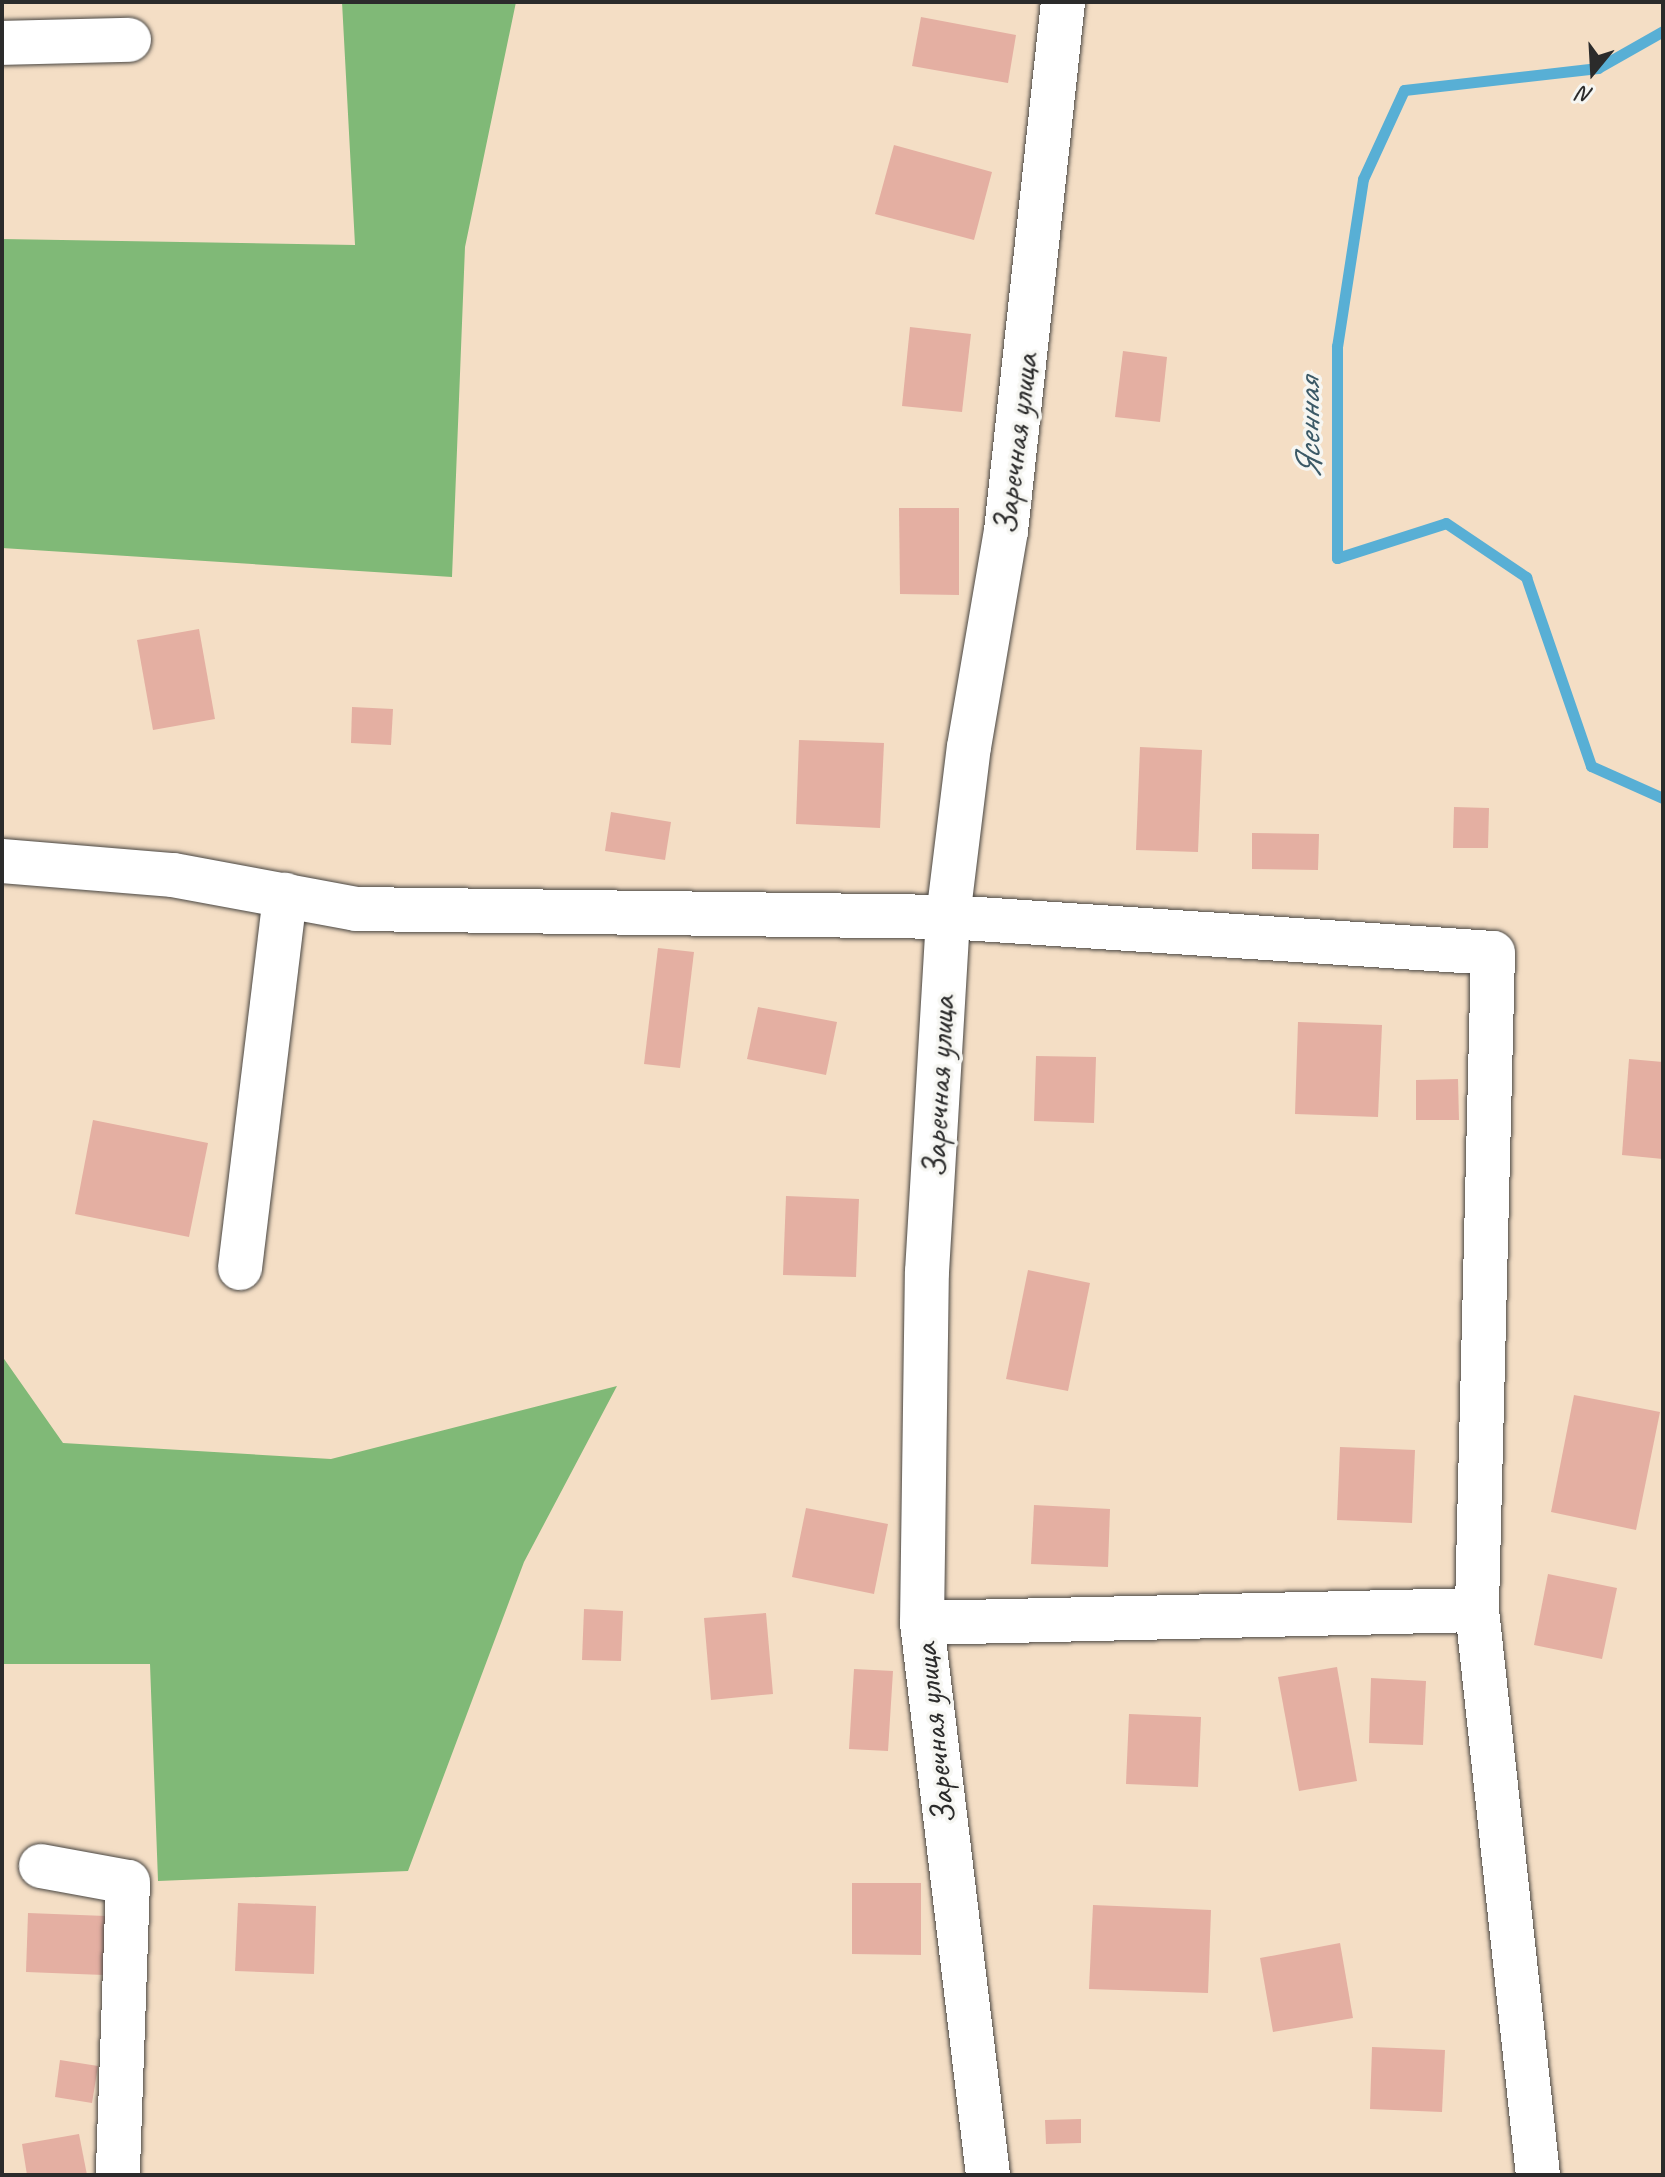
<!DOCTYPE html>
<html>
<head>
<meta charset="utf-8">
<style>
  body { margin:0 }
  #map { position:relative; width:1665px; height:2177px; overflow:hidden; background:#f4dec5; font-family:Caveat,sans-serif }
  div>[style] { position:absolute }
  .forest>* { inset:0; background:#80b977 }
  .stream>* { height:11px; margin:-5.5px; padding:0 5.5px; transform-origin:5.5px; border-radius:5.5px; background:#58afd5 }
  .building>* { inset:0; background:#e4afa2 }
  .roads { filter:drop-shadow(0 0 2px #494642) drop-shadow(0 0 2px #494642) }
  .minor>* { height:44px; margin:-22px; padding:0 22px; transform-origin:22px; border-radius:22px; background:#fff }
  span { translate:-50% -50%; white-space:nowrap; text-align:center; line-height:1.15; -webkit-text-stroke:7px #f6f6f2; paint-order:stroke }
  .street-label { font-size:34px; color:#2b2b2b }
  .water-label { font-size:36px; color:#3b5966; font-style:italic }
  .frame { position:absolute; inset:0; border:4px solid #2b2b2b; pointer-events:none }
  .north { position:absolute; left:1553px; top:32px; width:80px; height:80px; -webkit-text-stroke:6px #f6f6f2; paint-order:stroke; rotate:198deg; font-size:22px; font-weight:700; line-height:32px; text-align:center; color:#2b2b2b }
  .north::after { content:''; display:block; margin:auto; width:28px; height:36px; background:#2b2b2b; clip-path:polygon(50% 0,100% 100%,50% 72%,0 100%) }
</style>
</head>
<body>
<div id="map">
  <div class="forest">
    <div style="clip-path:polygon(342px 2px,516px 2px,465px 247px,452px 577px,2px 548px,2px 239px,355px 245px)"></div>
    <div style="clip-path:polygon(2px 1356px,63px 1443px,331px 1459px,617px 1386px,524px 1562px,408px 1871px,158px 1881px,150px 1664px,2px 1664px)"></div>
  </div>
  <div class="stream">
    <div style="left:1663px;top:31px;width:75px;rotate:150.4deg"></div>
    <div style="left:1598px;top:68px;width:195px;rotate:173.5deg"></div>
    <div style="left:1404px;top:90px;width:98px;rotate:114.7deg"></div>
    <div style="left:1363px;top:179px;width:169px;rotate:98.8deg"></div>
    <div style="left:1337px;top:346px;width:212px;rotate:90deg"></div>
    <div style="left:1337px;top:558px;width:114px;rotate:-17.8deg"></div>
    <div style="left:1446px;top:523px;width:97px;rotate:34deg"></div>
    <div style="left:1526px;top:577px;width:200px;rotate:71deg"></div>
    <div style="left:1591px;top:766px;width:79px;rotate:24deg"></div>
  </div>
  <div class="building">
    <div style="clip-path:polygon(921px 17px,1016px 35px,1008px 83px,912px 66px)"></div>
    <div style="clip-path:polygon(894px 145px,992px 172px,974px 240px,875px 214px)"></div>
    <div style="clip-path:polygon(910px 327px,971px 334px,962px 412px,902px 406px)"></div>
    <div style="clip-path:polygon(1123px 351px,1167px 357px,1160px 422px,1115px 417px)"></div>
    <div style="clip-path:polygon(899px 508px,959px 508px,959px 595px,900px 594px)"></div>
    <div style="clip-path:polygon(199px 629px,215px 719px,153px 730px,137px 640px)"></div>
    <div style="clip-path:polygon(352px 707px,393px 709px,391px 745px,351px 743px)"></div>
    <div style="clip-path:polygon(799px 740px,884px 743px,880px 828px,796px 824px)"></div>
    <div style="clip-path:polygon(1140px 747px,1202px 750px,1198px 852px,1136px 850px)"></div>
    <div style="clip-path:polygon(1454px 807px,1489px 808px,1488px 848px,1453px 848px)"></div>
    <div style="clip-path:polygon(611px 812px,671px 822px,665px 860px,605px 851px)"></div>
    <div style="clip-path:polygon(1252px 833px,1319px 834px,1318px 870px,1252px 869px)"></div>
    <div style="clip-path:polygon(658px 948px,694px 952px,680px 1068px,644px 1064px)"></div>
    <div style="clip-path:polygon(758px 1007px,837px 1022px,826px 1075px,747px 1059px)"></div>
    <div style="clip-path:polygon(1298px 1022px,1382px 1025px,1378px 1117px,1295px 1114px)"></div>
    <div style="clip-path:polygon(1036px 1056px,1096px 1057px,1094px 1123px,1034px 1121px)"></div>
    <div style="clip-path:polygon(1629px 1059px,1663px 1062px,1663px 1159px,1622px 1155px)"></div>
    <div style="clip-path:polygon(1458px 1079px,1459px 1120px,1416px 1120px,1416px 1080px)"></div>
    <div style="clip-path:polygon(93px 1120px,208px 1143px,189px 1237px,75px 1214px)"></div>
    <div style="clip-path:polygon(786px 1196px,859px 1199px,856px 1277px,783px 1275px)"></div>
    <div style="clip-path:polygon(1028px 1270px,1090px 1283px,1068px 1391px,1006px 1379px)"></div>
    <div style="clip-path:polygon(1574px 1395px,1660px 1412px,1636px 1530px,1551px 1512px)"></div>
    <div style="clip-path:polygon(1340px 1447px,1415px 1450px,1412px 1523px,1337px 1520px)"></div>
    <div style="clip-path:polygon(1034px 1505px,1110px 1509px,1108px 1567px,1031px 1564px)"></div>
    <div style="clip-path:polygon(806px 1508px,888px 1524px,874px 1594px,792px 1577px)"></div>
    <div style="clip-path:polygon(1548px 1574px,1617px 1588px,1602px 1659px,1534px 1645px)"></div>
    <div style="clip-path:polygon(584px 1609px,623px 1611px,621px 1661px,582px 1660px)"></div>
    <div style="clip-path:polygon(766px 1613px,773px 1694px,711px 1700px,704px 1618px)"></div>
    <div style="clip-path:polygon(1337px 1667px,1357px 1781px,1299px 1791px,1278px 1677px)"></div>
    <div style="clip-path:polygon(854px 1669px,893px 1671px,888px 1751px,849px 1749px)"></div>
    <div style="clip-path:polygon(1371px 1678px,1426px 1681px,1423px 1745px,1369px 1743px)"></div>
    <div style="clip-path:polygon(1129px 1714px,1201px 1717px,1198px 1787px,1126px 1784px)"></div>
    <div style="clip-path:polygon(852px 1883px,921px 1883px,921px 1955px,852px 1954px)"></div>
    <div style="clip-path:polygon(238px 1903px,316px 1906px,314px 1974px,235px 1971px)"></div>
    <div style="clip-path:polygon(1093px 1905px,1211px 1910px,1208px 1993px,1089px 1989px)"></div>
    <div style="clip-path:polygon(28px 1913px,106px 1916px,104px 1975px,26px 1972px)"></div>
    <div style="clip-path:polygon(1340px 1943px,1353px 2018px,1273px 2032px,1260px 1958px)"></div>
    <div style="clip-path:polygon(1372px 2047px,1445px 2050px,1442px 2112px,1370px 2109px)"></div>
    <div style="clip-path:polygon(60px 2060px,98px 2066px,92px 2103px,55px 2097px)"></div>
    <div style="clip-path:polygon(1081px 2119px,1081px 2143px,1046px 2144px,1045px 2120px)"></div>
    <div style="clip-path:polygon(79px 2134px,87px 2175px,27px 2175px,22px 2144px)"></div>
  </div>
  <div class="roads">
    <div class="minor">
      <div style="left:2px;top:43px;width:127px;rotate:-1.4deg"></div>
      <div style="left:2px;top:861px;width:172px;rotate:4.7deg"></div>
      <div style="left:173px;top:875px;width:186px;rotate:10.5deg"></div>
      <div style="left:356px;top:909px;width:592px;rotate:0.77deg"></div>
      <div style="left:948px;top:917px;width:546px;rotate:3.78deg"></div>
      <div style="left:1493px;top:953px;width:657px;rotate:91.4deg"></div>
      <div style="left:1477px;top:1610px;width:568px;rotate:83.84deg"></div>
      <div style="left:240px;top:1268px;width:376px;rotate:-83.1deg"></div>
      <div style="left:922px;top:1623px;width:555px;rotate:-1.34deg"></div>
      <div style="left:41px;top:1866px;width:88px;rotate:10.4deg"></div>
      <div style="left:128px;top:1882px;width:293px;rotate:92deg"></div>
      <div style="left:988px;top:2175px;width:556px;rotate:-96.82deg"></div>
      <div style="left:922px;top:1623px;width:351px;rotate:-89.2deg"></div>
      <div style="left:927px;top:1272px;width:356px;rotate:-86.6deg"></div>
      <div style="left:948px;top:917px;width:171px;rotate:-83deg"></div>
      <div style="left:969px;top:747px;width:219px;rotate:-80.3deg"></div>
      <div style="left:1006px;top:531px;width:532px;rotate:-83.85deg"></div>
    </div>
  </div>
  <div class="street-label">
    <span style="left:1015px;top:444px;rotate:-83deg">Заречная улица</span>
    <span style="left:938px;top:1087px;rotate:-87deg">Заречная улица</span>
    <span style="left:934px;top:1734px;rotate:-96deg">Заречная улица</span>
  </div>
  <div class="water-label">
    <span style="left:1309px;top:429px;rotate:-90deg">Ясенная</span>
  </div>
  <div class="frame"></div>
  <div class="north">N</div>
</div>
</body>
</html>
